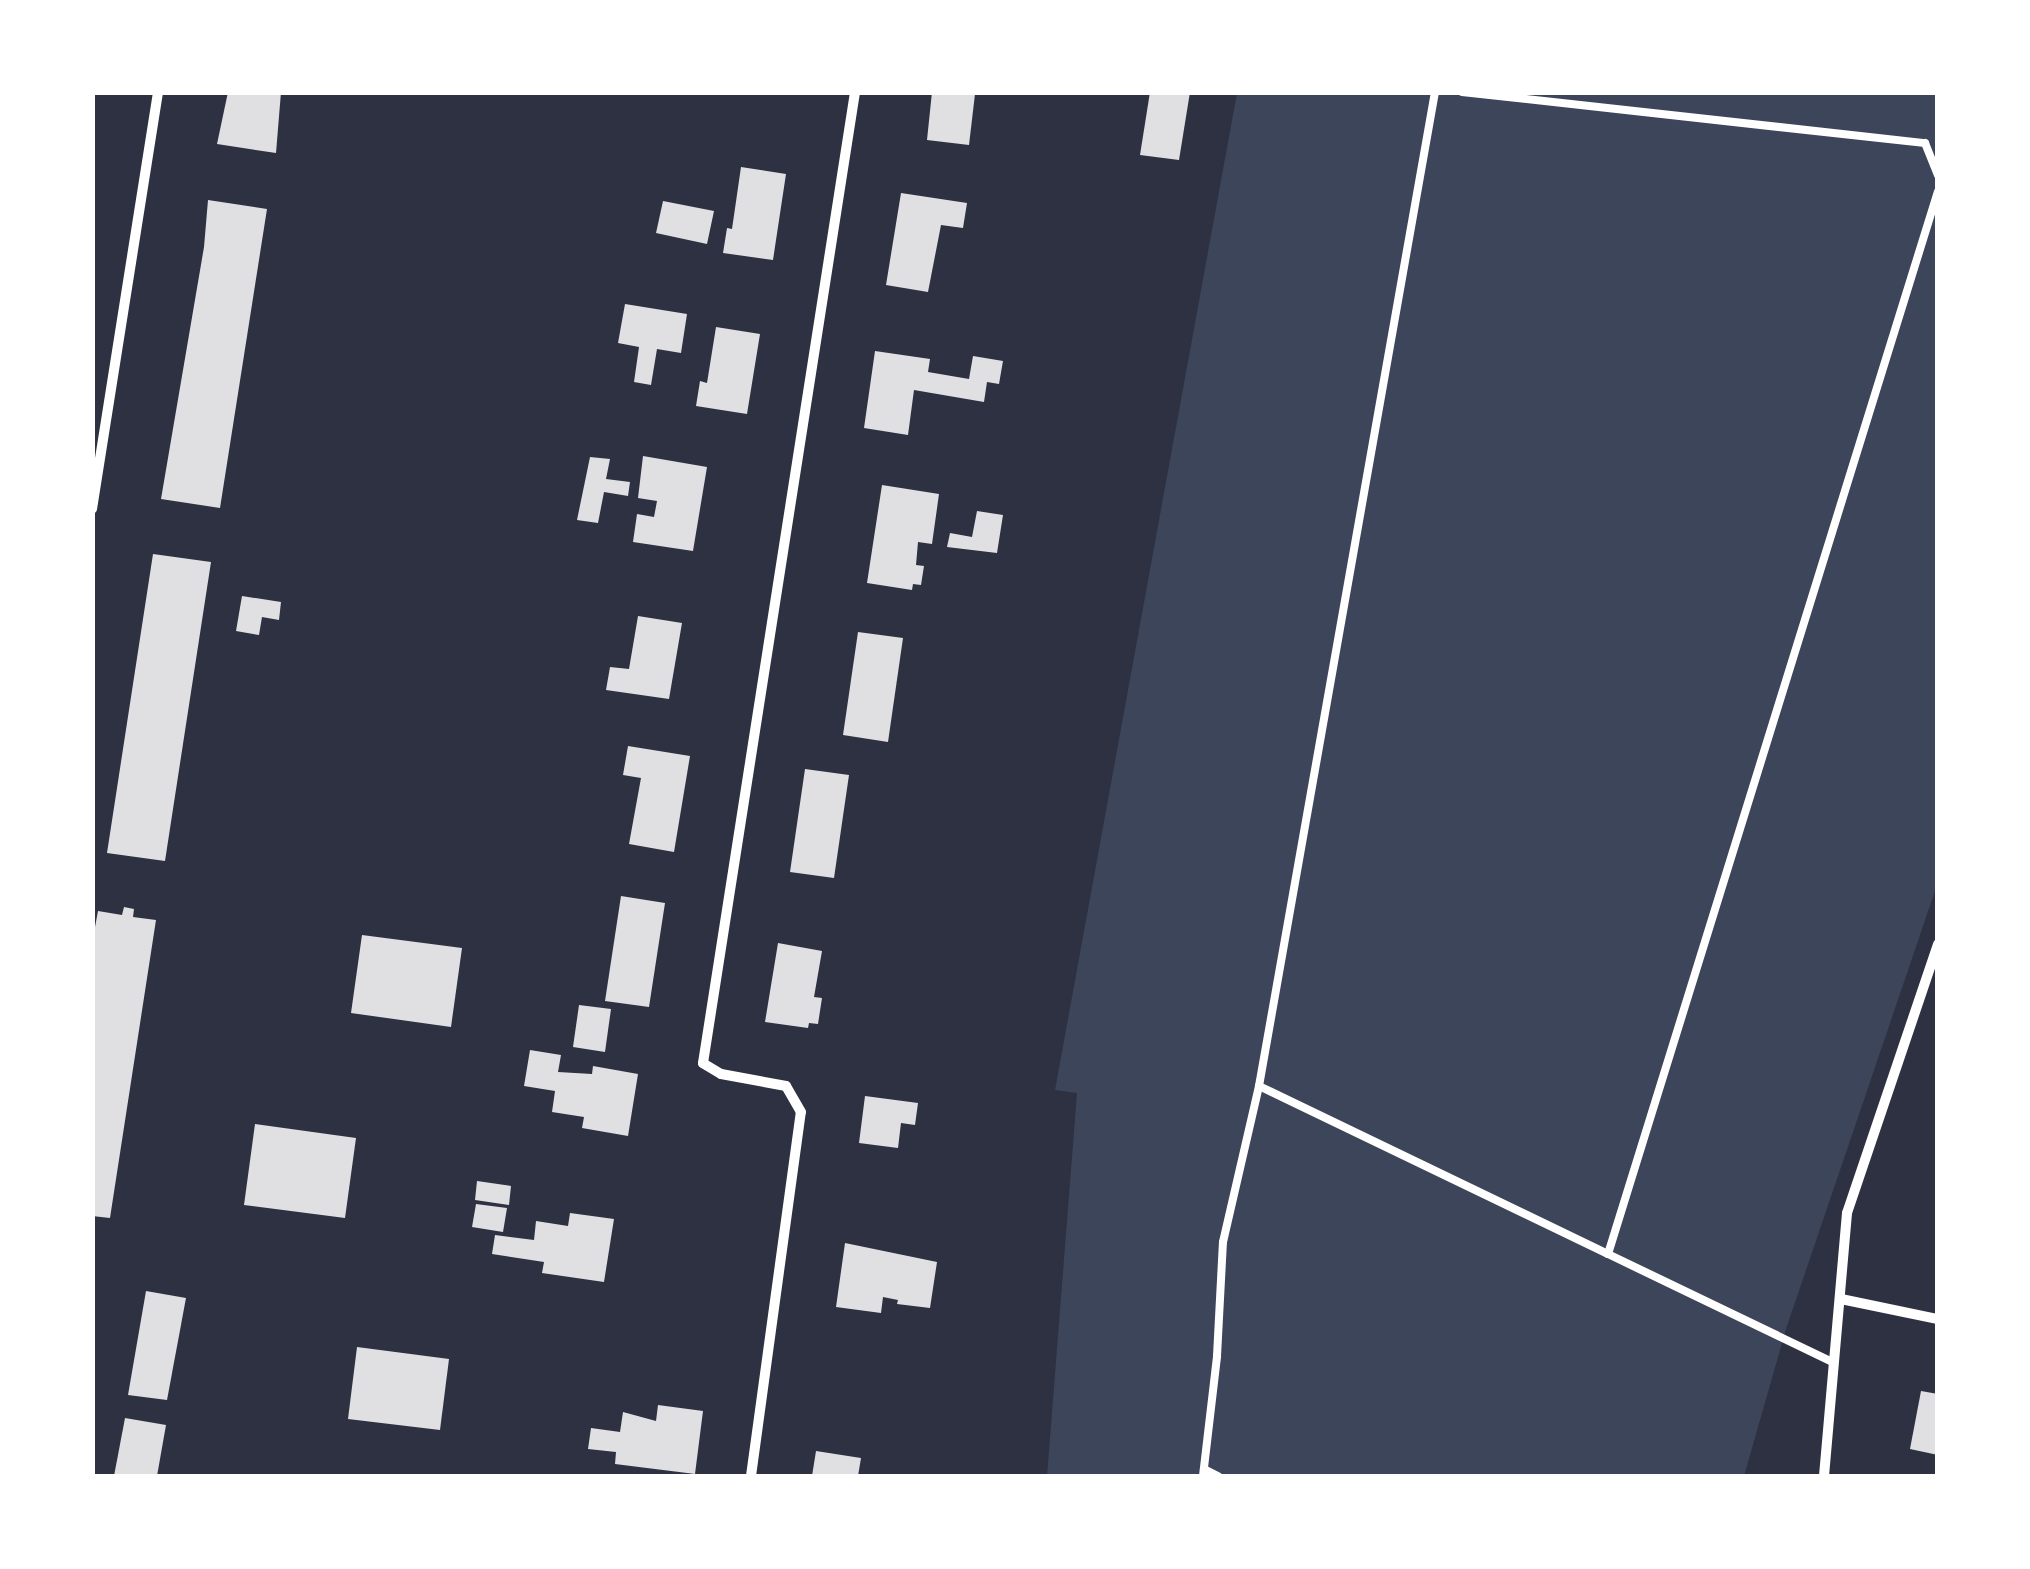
<!DOCTYPE html>
<html>
<head>
<meta charset="utf-8">
<style>
  body { margin:0 }
  #map { position:relative; width:2030px; height:1569px; overflow:hidden; background:#2d3142; font-family:Merriweather,serif }
  div>[style] { position:absolute }
  .green>* { inset:0; background:#3c4559 }
  .building>* { inset:0; background:#e0e0e3 }
  .service>* { height:8px; margin:-4px; padding:0 4px; transform-origin:4px; border-radius:4px; background:#fff }
  .minor>* { height:10px; margin:-5px; padding:0 5px; transform-origin:5px; border-radius:5px; background:#fff }
  span { translate:-50% -50%; white-space:nowrap; text-align:center; line-height:1.15; -webkit-text-stroke:9px #fff; paint-order:stroke }
  .frame { position:absolute; inset:0; border:95px solid #fff; pointer-events:none }
</style>
</head>
<body>
<div id="map">
  <div class="green">
    <div style="clip-path:polygon(1237px 93px,1937px 93px,1937px 885px,1786px 1329px,1744px 1476px,1047px 1476px,1077px 1093px,1055px 1090px)"></div>
  </div>
  <div class="building">
    <div style="clip-path:polygon(228px 92px,281px 92px,276px 153px,217px 144px)"></div>
    <div style="clip-path:polygon(932px 92px,975px 94px,969px 145px,927px 140px)"></div>
    <div style="clip-path:polygon(1150px 92px,1190px 92px,1179px 160px,1140px 155px)"></div>
    <div style="clip-path:polygon(741px 167px,786px 174px,773px 260px,723px 253px,727px 228px,732px 229px)"></div>
    <div style="clip-path:polygon(901px 193px,967px 203px,963px 228px,941px 225px,928px 292px,886px 285px)"></div>
    <div style="clip-path:polygon(208px 200px,267px 209px,220px 508px,161px 499px,204px 247px)"></div>
    <div style="clip-path:polygon(663px 201px,714px 211px,707px 244px,656px 233px)"></div>
    <div style="clip-path:polygon(625px 304px,687px 314px,681px 353px,657px 349px,651px 385px,634px 382px,639px 347px,618px 343px)"></div>
    <div style="clip-path:polygon(716px 327px,760px 334px,747px 414px,696px 406px,700px 381px,707px 383px)"></div>
    <div style="clip-path:polygon(875px 351px,930px 359px,928px 372px,969px 379px,973px 356px,1003px 361px,999px 384px,987px 382px,984px 402px,914px 390px,908px 435px,864px 428px)"></div>
    <div style="clip-path:polygon(643px 456px,707px 467px,693px 551px,633px 542px,637px 514px,654px 517px,657px 501px,638px 498px)"></div>
    <div style="clip-path:polygon(590px 457px,610px 459px,606px 479px,630px 482px,628px 496px,604px 492px,598px 523px,577px 520px)"></div>
    <div style="clip-path:polygon(882px 485px,939px 494px,932px 544px,918px 542px,916px 565px,924px 566px,921px 585px,913px 584px,912px 590px,867px 583px)"></div>
    <div style="clip-path:polygon(977px 511px,1003px 515px,997px 553px,947px 547px,950px 533px,972px 537px)"></div>
    <div style="clip-path:polygon(153px 554px,211px 562px,165px 861px,107px 853px)"></div>
    <div style="clip-path:polygon(242px 596px,281px 602px,279px 620px,262px 617px,259px 635px,236px 631px)"></div>
    <div style="clip-path:polygon(638px 616px,682px 623px,669px 699px,606px 690px,610px 667px,629px 669px)"></div>
    <div style="clip-path:polygon(858px 632px,903px 638px,888px 742px,843px 735px)"></div>
    <div style="clip-path:polygon(628px 746px,690px 756px,674px 852px,629px 844px,641px 778px,623px 775px)"></div>
    <div style="clip-path:polygon(805px 769px,849px 775px,834px 878px,790px 872px)"></div>
    <div style="clip-path:polygon(621px 896px,665px 903px,649px 1007px,605px 1001px)"></div>
    <div style="clip-path:polygon(124px 907px,134px 909px,133px 917px,156px 920px,110px 1218px,92px 1216px,92px 943px,98px 911px,122px 915px)"></div>
    <div style="clip-path:polygon(362px 935px,462px 948px,451px 1027px,351px 1013px)"></div>
    <div style="clip-path:polygon(778px 943px,822px 951px,814px 997px,822px 998px,818px 1024px,809px 1023px,808px 1028px,765px 1022px)"></div>
    <div style="clip-path:polygon(579px 1005px,611px 1009px,605px 1052px,573px 1047px)"></div>
    <div style="clip-path:polygon(530px 1050px,561px 1055px,558px 1072px,592px 1074px,593px 1066px,638px 1074px,628px 1136px,582px 1128px,584px 1117px,552px 1112px,555px 1091px,524px 1086px)"></div>
    <div style="clip-path:polygon(865px 1096px,918px 1103px,915px 1125px,901px 1123px,898px 1148px,859px 1143px)"></div>
    <div style="clip-path:polygon(255px 1124px,356px 1138px,345px 1218px,244px 1205px)"></div>
    <div style="clip-path:polygon(477px 1181px,511px 1186px,509px 1205px,475px 1200px)"></div>
    <div style="clip-path:polygon(476px 1204px,507px 1208px,503px 1232px,472px 1227px)"></div>
    <div style="clip-path:polygon(570px 1213px,614px 1219px,604px 1282px,542px 1273px,544px 1262px,492px 1254px,495px 1235px,534px 1240px,536px 1221px,568px 1226px)"></div>
    <div style="clip-path:polygon(845px 1243px,937px 1262px,930px 1308px,897px 1304px,898px 1300px,883px 1297px,881px 1313px,836px 1307px)"></div>
    <div style="clip-path:polygon(146px 1291px,186px 1298px,167px 1400px,128px 1395px)"></div>
    <div style="clip-path:polygon(357px 1347px,449px 1359px,440px 1430px,348px 1419px)"></div>
    <div style="clip-path:polygon(1921px 1391px,1938px 1394px,1938px 1455px,1910px 1449px)"></div>
    <div style="clip-path:polygon(658px 1405px,703px 1411px,695px 1474px,615px 1464px,616px 1452px,588px 1449px,591px 1428px,620px 1432px,623px 1412px,656px 1421px)"></div>
    <div style="clip-path:polygon(125px 1418px,166px 1425px,157px 1476px,114px 1476px)"></div>
    <div style="clip-path:polygon(816px 1451px,861px 1458px,858px 1476px,812px 1476px)"></div>
  </div>
  <div class="service">
    <div style="left:1462px;top:92px;width:466px;rotate:6.3deg"></div>
    <div style="left:1925px;top:143px;width:35px;rotate:68deg"></div>
    <div style="left:1259px;top:1086px;width:387px;rotate:25.7deg"></div>
    <div style="left:1608px;top:1254px;width:1113px;rotate:-72.75deg"></div>
    <div style="left:1608px;top:1254px;width:251px;rotate:25.7deg"></div>
    <div style="left:1204px;top:1469px;width:16px;rotate:27deg"></div>
    <div style="left:1203px;top:1476px;width:121px;rotate:-83.3deg"></div>
    <div style="left:1217px;top:1356px;width:114px;rotate:-87deg"></div>
    <div style="left:1223px;top:1242px;width:160px;rotate:-77deg"></div>
    <div style="left:1259px;top:1086px;width:1009px;rotate:-79.96deg"></div>
  </div>
  <div class="minor">
    <div style="left:92px;top:509px;width:422px;rotate:-81deg"></div>
    <div style="left:1841px;top:1299px;width:99px;rotate:11.7deg"></div>
    <div style="left:751px;top:1476px;width:367px;rotate:-82.2deg"></div>
    <div style="left:801px;top:1112px;width:30px;rotate:-120deg"></div>
    <div style="left:786px;top:1086px;width:66px;rotate:-169.5deg"></div>
    <div style="left:721px;top:1074px;width:21px;rotate:-149deg"></div>
    <div style="left:703px;top:1063px;width:983px;rotate:-81.1deg"></div>
    <div style="left:1824px;top:1476px;width:264px;rotate:-85deg"></div>
    <div style="left:1847px;top:1213px;width:284px;rotate:-71.3deg"></div>
  </div>
  <div class="frame"></div>
</div>
</body>
</html>
